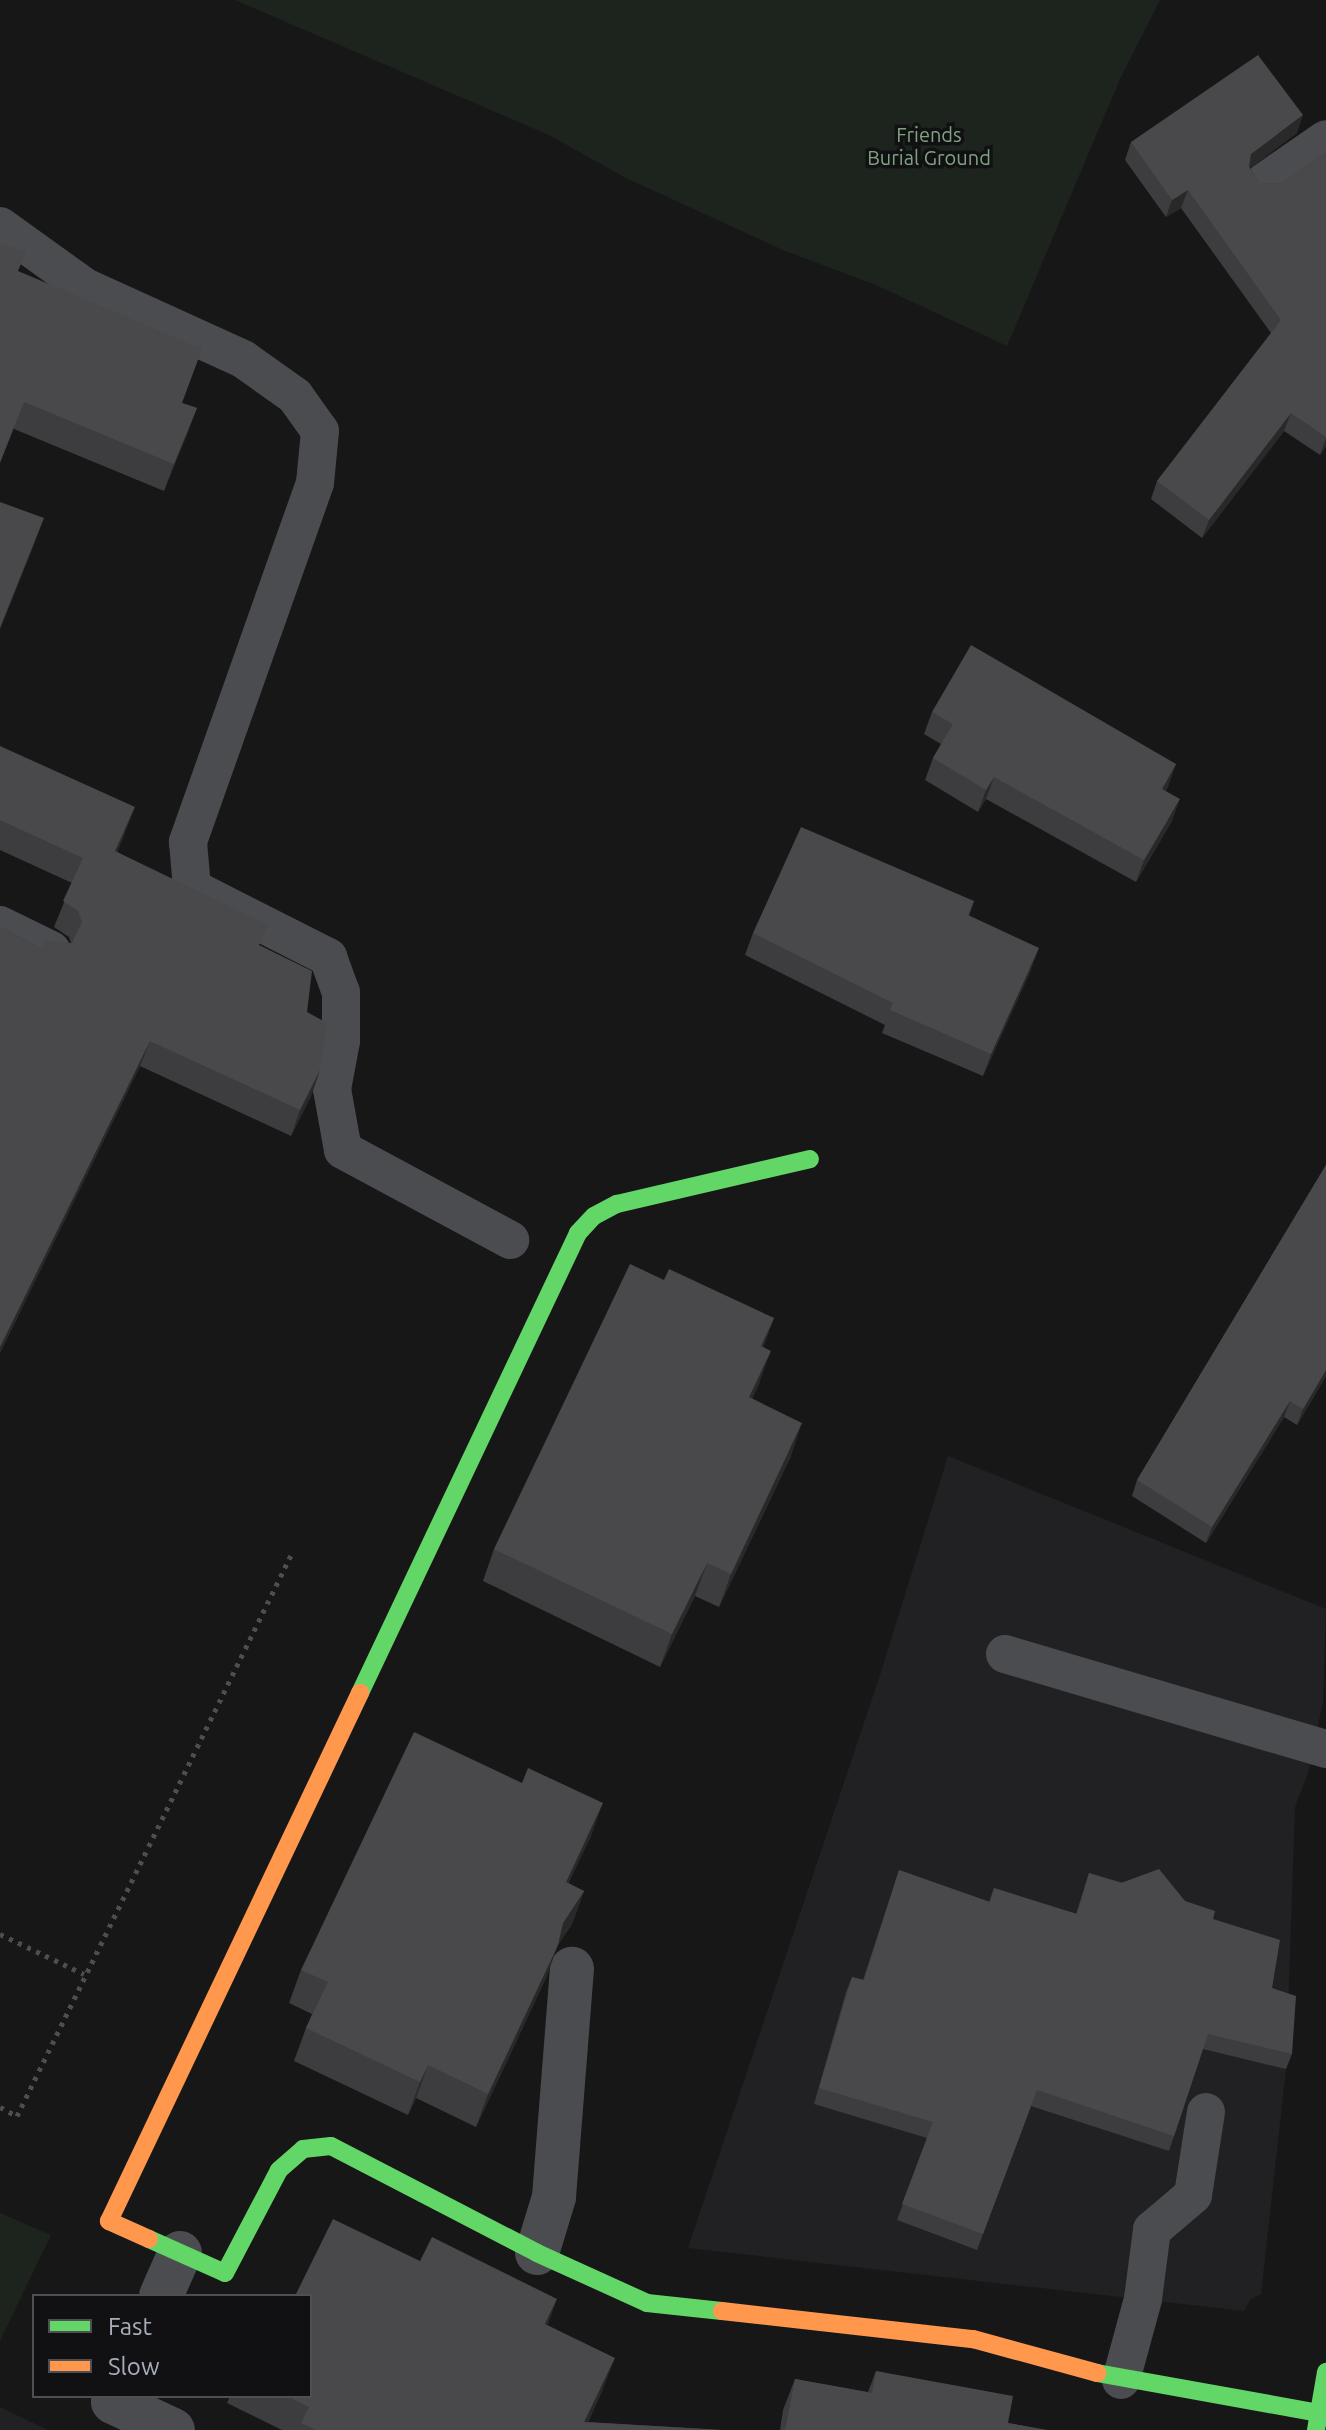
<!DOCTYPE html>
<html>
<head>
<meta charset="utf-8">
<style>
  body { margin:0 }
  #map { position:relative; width:1326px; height:2430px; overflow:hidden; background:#171717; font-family:Ubuntu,sans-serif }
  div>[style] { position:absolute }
  .built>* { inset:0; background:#212123 }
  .green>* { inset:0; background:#1d241e }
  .path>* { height:5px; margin-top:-2.5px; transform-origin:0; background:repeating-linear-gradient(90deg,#4d4e52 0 4px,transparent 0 10px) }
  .lane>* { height:38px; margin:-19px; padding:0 19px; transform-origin:19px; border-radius:19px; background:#4b4c50 }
  .street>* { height:44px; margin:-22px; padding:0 22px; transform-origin:22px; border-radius:22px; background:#4b4c50 }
  .fast>* { height:18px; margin:-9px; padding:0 9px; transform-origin:9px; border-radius:9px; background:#63d668 }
  .slow>* { height:18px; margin:-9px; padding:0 9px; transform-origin:9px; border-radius:9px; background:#ff974d }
  .wall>* { inset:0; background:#3d3d3f }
  .shaded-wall>* { inset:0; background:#29292a }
  .building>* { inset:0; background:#49494c }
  span { translate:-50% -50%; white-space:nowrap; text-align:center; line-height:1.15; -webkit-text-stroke:7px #111113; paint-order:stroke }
  .park-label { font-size:20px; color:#7fa381 }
  .legend { position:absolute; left:32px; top:2294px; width:280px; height:104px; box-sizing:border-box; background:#111113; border:2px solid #4d4f55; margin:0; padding:10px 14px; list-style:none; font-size:24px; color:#a8adb8 }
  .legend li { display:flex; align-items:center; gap:16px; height:40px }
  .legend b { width:40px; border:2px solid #4d4f55 }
</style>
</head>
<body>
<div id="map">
  <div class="built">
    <div style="clip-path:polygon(948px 1456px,1326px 1609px,1323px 1702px,1308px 1773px,1295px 1807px,1286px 2069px,1261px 2294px,1250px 2300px,1244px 2311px,688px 2248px,880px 1675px)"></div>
    <div style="clip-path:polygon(0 2407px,48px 2430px,0 2430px)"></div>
  </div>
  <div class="green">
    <div style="clip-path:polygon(235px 0,1160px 0,1120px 79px,1007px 346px,876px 285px,783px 250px,626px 178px,551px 136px)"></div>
    <div style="clip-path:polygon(0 2213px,51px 2235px,0 2341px)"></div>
  </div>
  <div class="path">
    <div style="left:0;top:1934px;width:93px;rotate:25.5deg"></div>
    <div style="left:0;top:2107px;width:19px;rotate:28deg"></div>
    <div style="left:17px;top:2116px;width:624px;rotate:-63.97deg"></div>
  </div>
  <div class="lane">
    <div style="left:1264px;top:182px;width:75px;rotate:-34.7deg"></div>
    <div style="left:0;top:226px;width:105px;rotate:35.7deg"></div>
    <div style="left:85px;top:287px;width:174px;rotate:24.5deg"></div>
    <div style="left:243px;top:359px;width:64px;rotate:35.4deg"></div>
    <div style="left:295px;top:396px;width:43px;rotate:54.5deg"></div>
    <div style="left:320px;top:431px;width:52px;rotate:95.5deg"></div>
    <div style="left:315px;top:483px;width:381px;rotate:109.5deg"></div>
    <div style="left:188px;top:842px;width:46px;rotate:85deg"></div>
    <div style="left:192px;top:888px;width:153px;rotate:26.9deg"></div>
    <div style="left:328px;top:957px;width:37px;rotate:70deg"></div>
    <div style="left:341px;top:992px;width:49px;rotate:90deg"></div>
    <div style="left:341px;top:1041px;width:49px;rotate:100.6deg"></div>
    <div style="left:332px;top:1089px;width:62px;rotate:79.8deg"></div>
    <div style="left:343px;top:1150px;width:190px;rotate:28.3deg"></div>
    <div style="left:0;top:925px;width:57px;rotate:26.1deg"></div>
    <div style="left:1005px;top:1654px;width:335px;rotate:16.5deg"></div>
    <div style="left:1121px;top:2380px;width:84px;rotate:-74.8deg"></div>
    <div style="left:1143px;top:2299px;width:70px;rotate:-82.6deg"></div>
    <div style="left:1152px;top:2230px;width:54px;rotate:-40.5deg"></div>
    <div style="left:1193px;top:2195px;width:84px;rotate:-81.1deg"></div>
  </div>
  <div class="street">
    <div style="left:537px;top:2253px;width:59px;rotate:-73.1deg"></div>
    <div style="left:554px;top:2197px;width:229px;rotate:-85.5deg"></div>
    <div style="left:161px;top:2296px;width:47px;rotate:-66.2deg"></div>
    <div style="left:115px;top:2396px;width:6px;rotate:108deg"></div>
    <div style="left:113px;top:2402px;width:66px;rotate:25deg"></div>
  </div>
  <div class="fast">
    <div style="left:360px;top:1693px;width:509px;rotate:-64.64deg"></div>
    <div style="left:578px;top:1233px;width:23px;rotate:-47deg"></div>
    <div style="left:594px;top:1216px;width:26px;rotate:-28deg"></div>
    <div style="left:617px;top:1204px;width:198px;rotate:-13.1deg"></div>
    <div style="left:149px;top:2239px;width:83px;rotate:24.1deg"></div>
    <div style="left:225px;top:2273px;width:116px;rotate:-62.3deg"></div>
    <div style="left:279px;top:2170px;width:32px;rotate:-41deg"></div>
    <div style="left:303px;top:2149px;width:28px;rotate:-6deg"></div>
    <div style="left:331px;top:2146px;width:232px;rotate:27.4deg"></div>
    <div style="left:537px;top:2253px;width:121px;rotate:24.4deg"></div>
    <div style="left:647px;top:2303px;width:75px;rotate:6.1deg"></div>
    <div style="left:1097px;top:2373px;width:226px;rotate:10.2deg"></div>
    <div style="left:1316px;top:2430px;width:59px;rotate:-80.2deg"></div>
  </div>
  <div class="slow">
    <div style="left:149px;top:2239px;width:44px;rotate:-155.8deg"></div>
    <div style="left:109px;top:2221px;width:585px;rotate:-64.57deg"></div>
    <div style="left:722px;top:2311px;width:253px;rotate:6.4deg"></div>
    <div style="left:973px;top:2339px;width:129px;rotate:15.3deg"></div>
  </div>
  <div class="wall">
    <div style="clip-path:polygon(1297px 133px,1250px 168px,1260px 184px,1282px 183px,1326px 153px,1326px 446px,1320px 455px,1284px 431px,1202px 538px,1151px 499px,1157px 481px,1271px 333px,1181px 208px,1166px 217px,1125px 160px,1131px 142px)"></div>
    <div style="clip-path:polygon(19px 272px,182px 403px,197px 408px,164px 491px,14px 429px)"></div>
    <div style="clip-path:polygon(932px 712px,1176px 764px,1166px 791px,1172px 821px,1136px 882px,986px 799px,978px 812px,925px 780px,933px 758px,941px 744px,924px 734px)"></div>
    <div style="clip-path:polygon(0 746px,125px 833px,117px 852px,260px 946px,307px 1012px,320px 1070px,311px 1096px,291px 1136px,140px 1066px,0 1353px,0 927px,42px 949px,71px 943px,69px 937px,54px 927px,72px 883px,0 850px)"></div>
    <div style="clip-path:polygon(974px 901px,969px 916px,1031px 970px,983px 1076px,882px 1033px,885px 1025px,745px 955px,753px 933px)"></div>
    <div style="clip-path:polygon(1326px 1165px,1326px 1376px,1297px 1425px,1284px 1417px,1206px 1543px,1132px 1496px,1137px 1480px)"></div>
    <div style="clip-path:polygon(664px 1280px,774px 1318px,763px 1347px,759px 1384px,752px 1399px,791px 1456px,719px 1607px,695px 1596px,660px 1667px,483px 1581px,494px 1549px)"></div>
    <div style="clip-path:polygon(591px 1836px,568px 1883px,584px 1891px,572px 1924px,558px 1944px,546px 1978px,476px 2127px,416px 2098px,408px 2115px,294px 2061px,306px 2028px,312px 2014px,289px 2003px,301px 1970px)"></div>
    <div style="clip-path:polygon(899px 1870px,989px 1902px,994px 1888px,1076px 1914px,1089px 1873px,1185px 1901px,1213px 1919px,1272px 1988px,1292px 2054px,1286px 2069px,1203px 2049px,1169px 2151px,1031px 2106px,977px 2250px,897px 2220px,927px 2138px,814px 2104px,846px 1992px,852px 1977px,863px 1980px)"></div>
    <div style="clip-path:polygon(420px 2261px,547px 2325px,603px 2389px,588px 2422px,722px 2430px,282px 2430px,227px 2403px,230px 2396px,310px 2396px)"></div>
    <div style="clip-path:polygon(876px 2371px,1008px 2423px,1047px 2430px,780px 2430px,783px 2410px,795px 2379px,868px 2392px)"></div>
  </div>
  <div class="shaded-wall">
    <div style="clip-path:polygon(1303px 115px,1297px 133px,1245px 172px,1251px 154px)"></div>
    <div style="clip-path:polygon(1188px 190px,1181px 208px,1166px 217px,1172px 200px)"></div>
    <div style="clip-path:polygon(197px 408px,187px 435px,164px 491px,174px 464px)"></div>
    <div style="clip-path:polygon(1291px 413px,1284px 431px,1202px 538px,1209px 520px)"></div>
    <div style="clip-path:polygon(1326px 438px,1326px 446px,1320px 455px)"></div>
    <div style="clip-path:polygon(44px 518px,34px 545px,0 630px,0 628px)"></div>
    <div style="clip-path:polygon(1176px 764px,1168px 787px,1154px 811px,1162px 789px)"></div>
    <div style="clip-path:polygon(994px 777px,986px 799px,978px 812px,986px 790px)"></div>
    <div style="clip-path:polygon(1180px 799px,1172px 821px,1136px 882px,1144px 860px)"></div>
    <div style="clip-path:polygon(135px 807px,125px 833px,106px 876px,115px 851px)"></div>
    <div style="clip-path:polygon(1039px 948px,1031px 970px,983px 1076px,991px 1054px)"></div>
    <div style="clip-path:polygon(150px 1041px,140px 1066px,0 1353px,0 1347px)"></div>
    <div style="clip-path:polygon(320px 1070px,311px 1096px,291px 1136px,300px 1110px)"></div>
    <div style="clip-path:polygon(774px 1318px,762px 1351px,761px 1346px)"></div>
    <div style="clip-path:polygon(771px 1351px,759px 1384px,737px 1430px,749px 1397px)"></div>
    <div style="clip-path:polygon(1326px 1370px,1326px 1376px,1297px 1425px,1303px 1409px)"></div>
    <div style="clip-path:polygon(1290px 1401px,1284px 1417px,1206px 1543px,1212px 1527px)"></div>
    <div style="clip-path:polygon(802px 1423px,791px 1456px,719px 1607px,731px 1574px)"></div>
    <div style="clip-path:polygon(707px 1563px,695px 1596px,660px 1667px,672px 1634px)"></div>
    <div style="clip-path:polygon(603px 1803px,591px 1836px,554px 1914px,566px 1882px)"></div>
    <div style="clip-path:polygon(584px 1891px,572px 1924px,551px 1956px,563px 1923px)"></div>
    <div style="clip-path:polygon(558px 1945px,546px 1978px,476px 2127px,488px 2094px)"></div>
    <div style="clip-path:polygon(428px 2065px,416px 2098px,408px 2115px,420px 2082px)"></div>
    <div style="clip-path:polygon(557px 2299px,546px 2330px,545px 2324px)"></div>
    <div style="clip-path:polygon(615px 2358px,603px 2389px,584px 2430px,584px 2422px)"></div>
  </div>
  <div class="building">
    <div style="clip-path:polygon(1258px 55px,1303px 115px,1251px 154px,1249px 167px,1260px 184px,1282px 183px,1326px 153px,1326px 437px,1291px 413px,1209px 520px,1157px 481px,1281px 320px,1188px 190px,1172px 200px,1131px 142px)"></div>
    <div style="clip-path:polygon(0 243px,26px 252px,18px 271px,202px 349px,182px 403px,197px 408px,174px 464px,24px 402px,0 463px)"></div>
    <div style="clip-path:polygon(0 502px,44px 518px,0 628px)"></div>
    <div style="clip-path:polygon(971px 645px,1176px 764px,1162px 789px,1180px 799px,1144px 860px,994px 777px,986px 790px,933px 758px,953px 724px,932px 712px)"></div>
    <div style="clip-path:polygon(0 746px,135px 807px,115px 851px,268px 925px,259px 945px,312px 971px,307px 1012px,327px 1023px,320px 1070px,300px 1110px,150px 1041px,0 1347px,0 927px,42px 949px,45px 941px,72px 943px,82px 922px,78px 911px,63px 901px,83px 858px,0 820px)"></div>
    <div style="clip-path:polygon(801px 827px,974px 901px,968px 915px,1039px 948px,991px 1054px,890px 1010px,893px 1003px,753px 933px)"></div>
    <div style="clip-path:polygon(1326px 1165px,1326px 1370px,1303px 1409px,1290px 1401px,1212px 1527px,1137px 1480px)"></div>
    <div style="clip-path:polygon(630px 1264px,664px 1280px,669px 1269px,774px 1318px,761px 1346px,771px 1351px,749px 1397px,802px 1423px,731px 1574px,707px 1563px,672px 1634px,494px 1549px)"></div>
    <div style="clip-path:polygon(414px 1732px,522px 1783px,528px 1768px,603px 1803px,566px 1882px,584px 1891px,563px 1923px,558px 1945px,488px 2094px,428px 2065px,420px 2082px,306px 2028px,328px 1982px,301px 1970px)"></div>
    <div style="clip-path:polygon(1159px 1869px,1185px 1901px,1215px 1911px,1213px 1919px,1280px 1940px,1272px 1988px,1296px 1996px,1292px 2054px,1208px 2034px,1174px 2136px,1037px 2090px,983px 2234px,902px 2204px,933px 2122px,819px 2088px,852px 1977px,864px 1980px,899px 1870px,990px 1902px,994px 1888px,1077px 1914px,1089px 1873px,1121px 1883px)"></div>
    <div style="clip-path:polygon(333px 2219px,420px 2261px,432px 2237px,557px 2299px,545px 2324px,615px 2358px,584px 2422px,722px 2430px,316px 2430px,301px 2423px,309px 2407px,287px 2396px,310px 2396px,310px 2296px,295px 2296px)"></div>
    <div style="clip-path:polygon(876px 2371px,1013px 2396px,1008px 2423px,1047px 2430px,785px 2430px,795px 2379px,872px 2393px)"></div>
  </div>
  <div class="park-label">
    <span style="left:929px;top:146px">Friends<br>Burial Ground</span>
  </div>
  <ul class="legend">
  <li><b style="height:10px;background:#63d668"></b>Fast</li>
  <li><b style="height:10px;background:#ff974d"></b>Slow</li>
  </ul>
</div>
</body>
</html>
